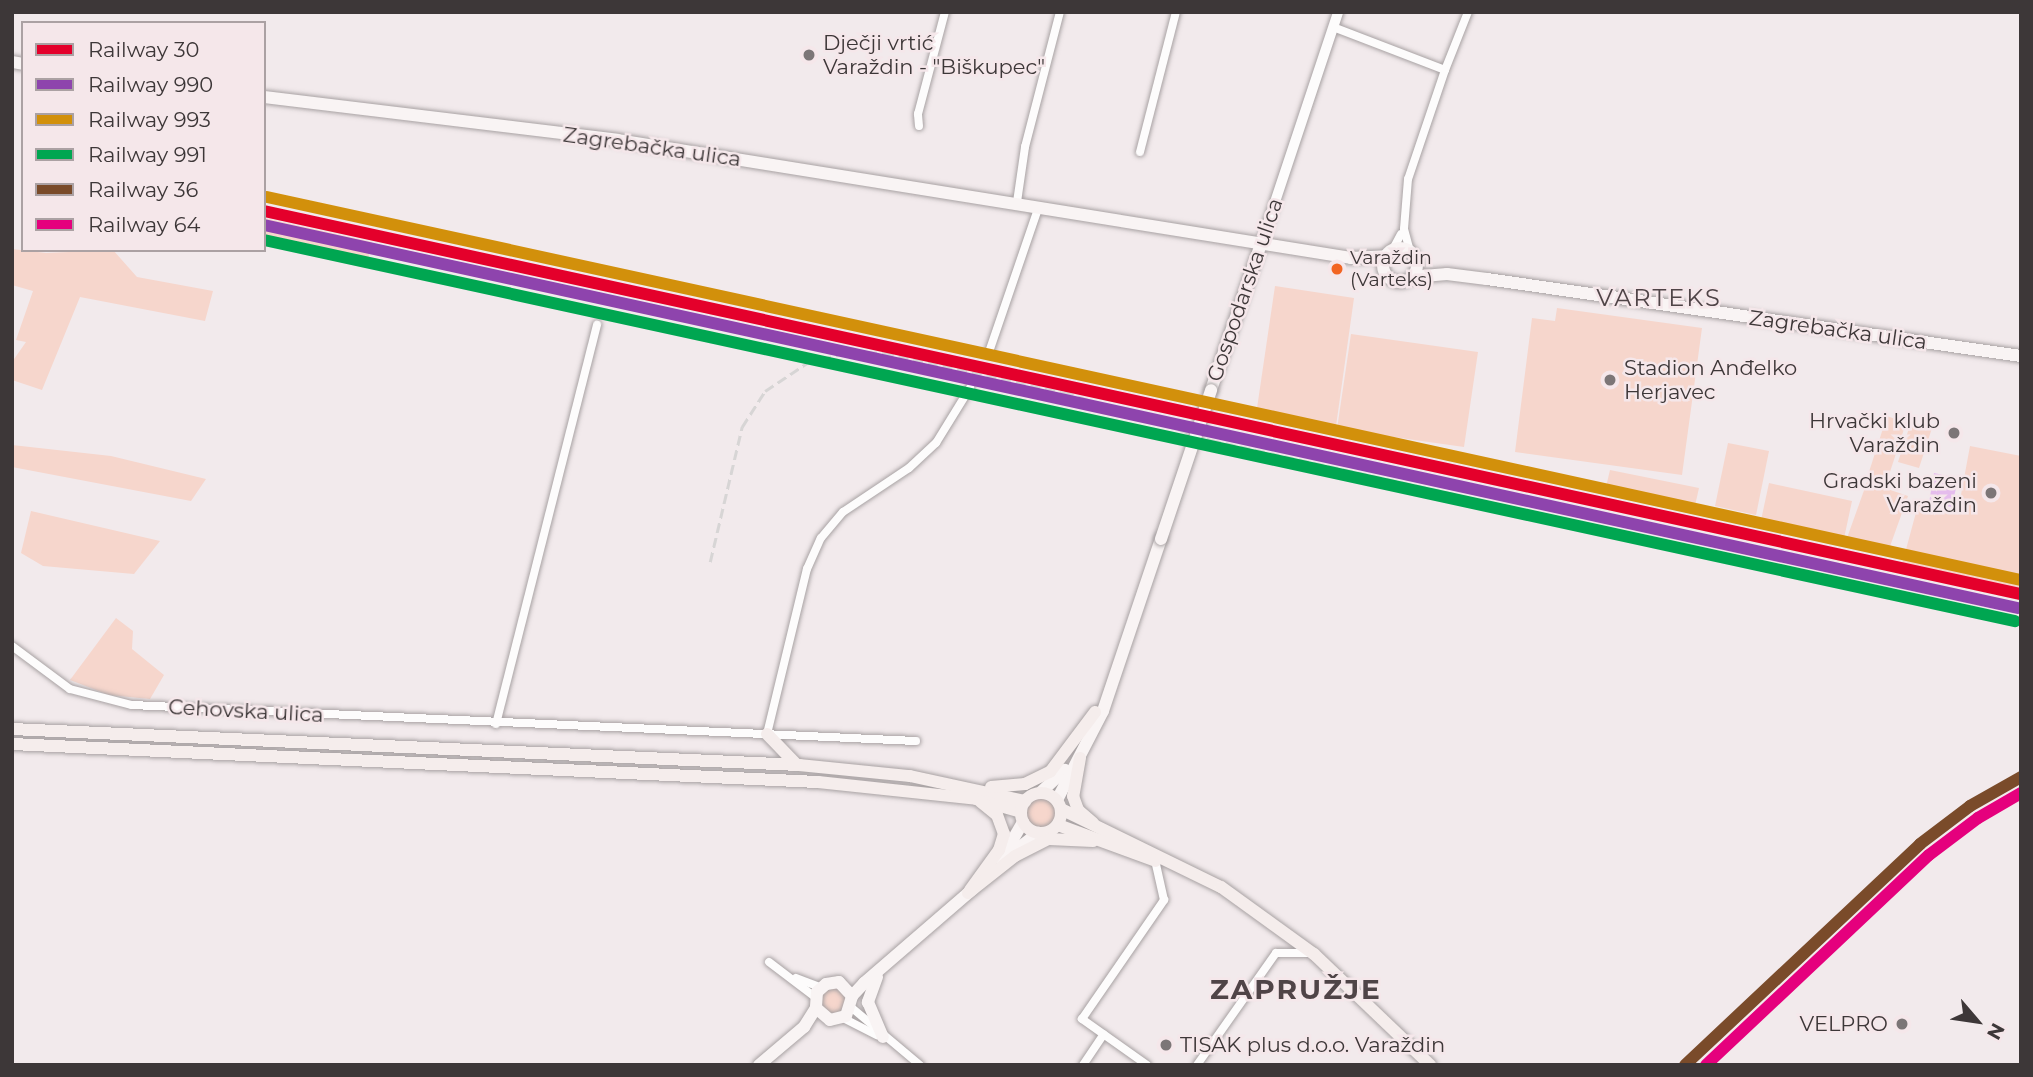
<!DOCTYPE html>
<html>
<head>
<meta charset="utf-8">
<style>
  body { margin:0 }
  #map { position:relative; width:2033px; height:1077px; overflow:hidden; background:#f2eaec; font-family:Montserrat,sans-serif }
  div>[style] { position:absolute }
  .green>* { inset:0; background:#f6d6cc }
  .round { border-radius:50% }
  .water>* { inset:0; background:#e5bded }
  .roads { filter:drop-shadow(0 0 2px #a8a2a3) drop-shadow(0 0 2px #a8a2a3) }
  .minor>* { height:8px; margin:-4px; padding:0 4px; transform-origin:4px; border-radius:4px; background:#fdfcfc }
  .tertiary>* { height:10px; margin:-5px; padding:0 5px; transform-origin:5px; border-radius:5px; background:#fdfcfc }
  .secondary>* { height:12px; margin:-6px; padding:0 6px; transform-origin:6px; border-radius:6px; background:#f9f4f4 }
  .secondary>.ring { margin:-6px; padding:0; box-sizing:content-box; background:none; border:12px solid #f9f4f4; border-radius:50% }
  .primary>* { height:12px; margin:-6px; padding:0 6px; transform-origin:6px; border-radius:6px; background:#f5edec }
  .primary>.ring { margin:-6px; padding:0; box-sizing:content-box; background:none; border:12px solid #f5edec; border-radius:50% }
  .rail>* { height:2.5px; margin-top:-1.25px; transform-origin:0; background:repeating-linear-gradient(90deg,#d7d5d5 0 10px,transparent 0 15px) }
  .bridges { filter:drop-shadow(0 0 2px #a8a2a3) drop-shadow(0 0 2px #a8a2a3) }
  .secondary-bridge>* { height:12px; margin:-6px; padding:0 6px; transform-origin:6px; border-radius:6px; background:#f9f4f4 }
  .rail-1>* { height:12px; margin:-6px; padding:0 6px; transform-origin:6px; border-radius:6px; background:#e4002b }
  .rail-2>* { height:12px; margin:-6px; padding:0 6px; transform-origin:6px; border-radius:6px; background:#8e44ad }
  .rail-3>* { height:12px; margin:-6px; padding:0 6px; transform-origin:6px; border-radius:6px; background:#d2900b }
  .rail-4>* { height:12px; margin:-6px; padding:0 6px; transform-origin:6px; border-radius:6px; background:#00a651 }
  .rail-5>* { height:12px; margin:-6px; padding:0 6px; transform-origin:6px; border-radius:6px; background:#7a4b2a }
  .rail-6>* { height:12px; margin:-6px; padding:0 6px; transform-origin:6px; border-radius:6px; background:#e5007d }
  .dots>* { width:19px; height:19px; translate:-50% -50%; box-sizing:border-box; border:4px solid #f5e7ea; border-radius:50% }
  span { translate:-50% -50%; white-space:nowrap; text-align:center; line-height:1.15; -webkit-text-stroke:5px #f5e7ea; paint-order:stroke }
  .bus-label { font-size:19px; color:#3d3738 }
  .left { translate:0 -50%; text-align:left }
  .poi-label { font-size:21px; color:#3d3738 }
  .right { translate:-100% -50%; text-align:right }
  .street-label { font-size:21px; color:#3d3738 }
  .quarter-label { font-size:24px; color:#4f4447; letter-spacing:2px }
  .district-label { font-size:28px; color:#4f4447; font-weight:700; letter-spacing:2px }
  .frame { position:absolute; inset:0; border:14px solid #3d3738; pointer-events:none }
  .legend { position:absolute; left:21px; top:21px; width:245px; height:231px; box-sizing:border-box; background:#f5e7ea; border:2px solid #aba1a3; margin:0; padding:9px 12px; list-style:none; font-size:21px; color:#3d3738 }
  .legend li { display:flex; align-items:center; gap:14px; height:35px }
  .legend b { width:35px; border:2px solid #aba1a3 }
  .north { position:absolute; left:1942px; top:986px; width:70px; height:70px; -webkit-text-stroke:5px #f5e7ea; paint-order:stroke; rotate:119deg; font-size:19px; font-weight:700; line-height:28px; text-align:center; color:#3d3738 }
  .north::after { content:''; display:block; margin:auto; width:24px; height:32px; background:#3d3738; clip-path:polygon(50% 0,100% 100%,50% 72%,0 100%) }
</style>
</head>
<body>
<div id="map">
  <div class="green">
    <div style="clip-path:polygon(264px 218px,372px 242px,366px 268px,264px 245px)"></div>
    <div style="clip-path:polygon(12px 249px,46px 253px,113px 250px,137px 277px,213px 291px,205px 321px,80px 297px,42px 390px,12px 380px,12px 362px,26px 342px,16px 340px,33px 291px,12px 285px)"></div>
    <div style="clip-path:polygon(1275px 286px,1354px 298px,1336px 426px,1256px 415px)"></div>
    <div style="clip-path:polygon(1557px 308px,1702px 328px,1682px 475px,1515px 452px,1532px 318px,1555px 321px)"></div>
    <div style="clip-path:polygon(1351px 334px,1478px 352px,1464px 447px,1337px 429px)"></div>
    <div style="clip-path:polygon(1887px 416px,1906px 423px,1887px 481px,1868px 475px)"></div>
    <div style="clip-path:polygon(1911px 422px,1932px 428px,1919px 468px,1898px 462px)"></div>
    <div style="clip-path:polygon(1728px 443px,1769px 451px,1756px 515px,1715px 506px)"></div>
    <div style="clip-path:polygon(12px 445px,111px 456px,206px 479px,191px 501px,12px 467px)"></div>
    <div style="clip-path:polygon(1970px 446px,2021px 456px,2021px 594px,1901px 568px,1918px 505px,1958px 511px)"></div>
    <div style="clip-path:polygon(1610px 470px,1699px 488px,1694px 510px,1605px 491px)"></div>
    <div style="clip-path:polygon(1867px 482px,1908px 496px,1888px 552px,1847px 538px)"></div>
    <div style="clip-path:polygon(1769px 483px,1852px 501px,1843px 543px,1760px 525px)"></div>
    <div style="clip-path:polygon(31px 511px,160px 541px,134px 574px,43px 566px,21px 553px)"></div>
    <div style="clip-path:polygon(116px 618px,133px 631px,132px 649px,164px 675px,150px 699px,109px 695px,70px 680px)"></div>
    <div class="round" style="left:1026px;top:796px;width:32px;height:32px"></div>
    <div style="clip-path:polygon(837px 987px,848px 1000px,839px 1015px,825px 1012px,820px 999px,824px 991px)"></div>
  </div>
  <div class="water">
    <div style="clip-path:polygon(1934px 473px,1958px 478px,1952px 507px,1929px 503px)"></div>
  </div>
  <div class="roads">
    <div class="minor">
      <div style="left:1333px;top:27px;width:120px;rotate:21deg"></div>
      <div style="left:1445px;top:70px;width:115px;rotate:108.7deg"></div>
      <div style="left:1408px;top:179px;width:50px;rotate:94.6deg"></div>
      <div style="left:1404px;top:229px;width:23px;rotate:75deg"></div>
      <div style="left:1445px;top:70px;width:62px;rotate:-68.4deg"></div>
      <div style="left:919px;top:126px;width:12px;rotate:-95deg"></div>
      <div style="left:918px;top:114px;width:106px;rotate:-75.2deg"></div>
      <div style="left:1140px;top:152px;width:145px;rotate:-75.6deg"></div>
      <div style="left:1017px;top:202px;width:56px;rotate:-81.7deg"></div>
      <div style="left:1025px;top:147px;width:139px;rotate:-75.5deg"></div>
      <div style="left:1392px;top:251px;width:19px;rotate:-62deg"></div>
      <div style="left:989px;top:352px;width:154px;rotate:-71.1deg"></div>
      <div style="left:12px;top:646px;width:72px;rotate:36.6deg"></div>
      <div style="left:70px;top:689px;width:64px;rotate:14.5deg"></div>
      <div style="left:132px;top:705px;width:785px;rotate:2.63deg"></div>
      <div style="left:496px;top:724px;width:412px;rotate:-75.8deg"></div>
      <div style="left:767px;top:734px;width:170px;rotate:-76.4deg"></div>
      <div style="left:807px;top:569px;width:34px;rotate:-66deg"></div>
      <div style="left:821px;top:538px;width:34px;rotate:-50deg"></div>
      <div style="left:843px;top:512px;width:79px;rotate:-33.7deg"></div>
      <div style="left:909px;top:468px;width:37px;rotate:-43deg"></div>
      <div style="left:936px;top:443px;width:65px;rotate:-58.3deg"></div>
      <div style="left:769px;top:962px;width:58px;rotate:37.3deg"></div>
      <div style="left:796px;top:978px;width:26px;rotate:21deg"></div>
      <div style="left:852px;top:1008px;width:89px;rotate:40deg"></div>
      <div style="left:843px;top:1018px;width:38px;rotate:27deg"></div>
      <div style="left:1083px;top:1065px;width:37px;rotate:-56deg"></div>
      <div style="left:1147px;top:1065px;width:80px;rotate:-144.7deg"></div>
      <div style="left:1082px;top:1019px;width:145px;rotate:-55.4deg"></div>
      <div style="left:1164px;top:900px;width:41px;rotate:-102.7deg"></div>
      <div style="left:1197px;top:1065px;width:137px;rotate:-54.8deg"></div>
      <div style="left:1276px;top:953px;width:35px"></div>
    </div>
    <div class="tertiary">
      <div style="left:1262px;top:241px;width:241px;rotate:-71.6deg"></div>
    </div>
    <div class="secondary">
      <div style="left:12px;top:62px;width:11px;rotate:10deg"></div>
      <div style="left:264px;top:97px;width:356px;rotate:6.9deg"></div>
      <div style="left:617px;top:140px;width:743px;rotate:9.13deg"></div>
      <div style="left:1351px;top:258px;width:35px;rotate:-3deg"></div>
      <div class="ring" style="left:1383px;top:248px;width:22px;height:22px"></div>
      <div style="left:1412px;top:277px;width:35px;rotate:-5deg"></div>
      <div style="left:1447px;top:274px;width:40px;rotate:7.1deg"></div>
      <div style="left:1487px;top:279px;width:540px;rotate:8.21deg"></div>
      <div style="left:1211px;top:390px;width:157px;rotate:-71.1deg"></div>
      <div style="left:1040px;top:793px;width:34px;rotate:-43deg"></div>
      <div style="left:1057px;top:800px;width:100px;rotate:-62.7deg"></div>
      <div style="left:1103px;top:711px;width:182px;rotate:-71.4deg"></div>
      <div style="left:1008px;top:848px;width:30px;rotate:-60deg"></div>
      <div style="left:1002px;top:861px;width:46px;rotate:-37.9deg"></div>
      <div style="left:877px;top:977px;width:27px;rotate:110deg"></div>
      <div style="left:868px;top:1002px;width:38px;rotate:67deg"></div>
      <div style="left:852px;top:996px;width:19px;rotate:-133deg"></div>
      <div style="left:839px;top:982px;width:13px;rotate:171deg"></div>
      <div style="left:826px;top:984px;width:12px;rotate:138deg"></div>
      <div style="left:817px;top:992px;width:16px;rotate:94deg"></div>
      <div style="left:816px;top:1008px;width:18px;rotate:41deg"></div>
      <div style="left:830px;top:1020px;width:16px;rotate:-14deg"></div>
      <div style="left:846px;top:1016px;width:21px;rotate:-73deg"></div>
      <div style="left:852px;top:996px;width:18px;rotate:-47deg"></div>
      <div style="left:864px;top:983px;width:145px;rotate:-40.8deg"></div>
      <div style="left:759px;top:1065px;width:59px;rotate:-40.2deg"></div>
      <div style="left:804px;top:1027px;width:22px;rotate:-58deg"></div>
    </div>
    <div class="primary">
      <div style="left:12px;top:729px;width:788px;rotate:2.62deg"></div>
      <div style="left:799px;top:765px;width:112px;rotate:5.7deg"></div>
      <div style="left:910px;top:776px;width:118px;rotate:12.3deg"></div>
      <div style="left:767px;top:734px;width:40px;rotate:46deg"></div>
      <div style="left:12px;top:744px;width:807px;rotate:2.7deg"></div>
      <div style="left:818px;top:782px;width:159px;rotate:6.1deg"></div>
      <div style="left:976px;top:799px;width:47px;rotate:16.1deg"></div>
      <div style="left:1080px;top:758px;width:39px;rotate:100deg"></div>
      <div style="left:1073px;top:796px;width:15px;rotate:70deg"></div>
      <div style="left:1078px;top:810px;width:20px;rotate:41deg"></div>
      <div style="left:991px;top:787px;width:34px;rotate:-5deg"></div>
      <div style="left:1025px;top:784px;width:28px;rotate:-26deg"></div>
      <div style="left:1050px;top:772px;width:75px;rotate:-53.1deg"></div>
      <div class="ring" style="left:1021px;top:793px;width:28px;height:28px"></div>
      <div style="left:1061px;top:809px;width:178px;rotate:26deg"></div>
      <div style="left:1221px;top:887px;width:115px;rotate:35.8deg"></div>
      <div style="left:1314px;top:954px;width:161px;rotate:43.7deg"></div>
      <div style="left:1058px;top:825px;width:104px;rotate:20.2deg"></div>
      <div style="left:970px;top:890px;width:49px;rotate:-54.1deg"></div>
      <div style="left:999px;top:850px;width:17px;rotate:-73deg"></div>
      <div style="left:1004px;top:834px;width:20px;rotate:-110deg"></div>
      <div style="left:997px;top:815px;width:21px;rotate:-141deg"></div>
      <div style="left:968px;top:893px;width:60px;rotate:-38.2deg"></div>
      <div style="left:1015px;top:856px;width:38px;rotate:-27deg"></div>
      <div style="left:1049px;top:839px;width:44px;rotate:2.6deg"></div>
    </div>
  </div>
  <div class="rail">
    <div style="left:1064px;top:392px;width:155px;rotate:18.1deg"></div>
    <div style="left:1211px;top:440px;width:255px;rotate:12.5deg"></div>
    <div style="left:710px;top:562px;width:139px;rotate:-76.7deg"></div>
    <div style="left:742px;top:427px;width:43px;rotate:-57.4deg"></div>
    <div style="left:765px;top:391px;width:50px;rotate:-33.7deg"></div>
    <div style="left:807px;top:363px;width:47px;rotate:-14.9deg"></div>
    <div style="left:852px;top:351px;width:32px;rotate:4deg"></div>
    <div style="left:884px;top:353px;width:194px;rotate:12.5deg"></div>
  </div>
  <div class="bridges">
    <div class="secondary-bridge">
      <div style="left:1161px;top:539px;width:157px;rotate:-71.4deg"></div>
    </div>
  </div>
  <div class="rail-1">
    <div style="left:264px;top:211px;width:1798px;rotate:12.3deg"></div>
  </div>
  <div class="rail-2">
    <div style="left:264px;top:225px;width:1795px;rotate:12.32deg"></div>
  </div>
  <div class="rail-3">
    <div style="left:267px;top:197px;width:1795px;rotate:12.32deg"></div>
  </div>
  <div class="rail-4">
    <div style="left:264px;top:240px;width:1792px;rotate:12.28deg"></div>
  </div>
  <div class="rail-5">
    <div style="left:1685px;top:1065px;width:323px;rotate:-43.2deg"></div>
    <div style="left:1920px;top:844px;width:63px;rotate:-37.2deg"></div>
    <div style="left:1970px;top:806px;width:59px;rotate:-29.6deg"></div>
  </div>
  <div class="rail-6">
    <div style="left:1706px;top:1065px;width:306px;rotate:-43.3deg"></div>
    <div style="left:1929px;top:855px;width:61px;rotate:-37.1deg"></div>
    <div style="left:1978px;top:818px;width:50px;rotate:-30.2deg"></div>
  </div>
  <div class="dots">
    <div style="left:809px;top:55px;background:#7c7677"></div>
    <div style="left:1337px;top:269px;background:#f26522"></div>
    <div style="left:1610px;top:380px;background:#7c7677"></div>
    <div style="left:1954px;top:433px;background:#7c7677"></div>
    <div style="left:1991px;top:493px;background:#7c7677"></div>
    <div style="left:1902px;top:1024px;background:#7c7677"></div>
    <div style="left:1166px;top:1045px;background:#7c7677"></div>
  </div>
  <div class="bus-label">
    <span class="left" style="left:1350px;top:269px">Varaždin<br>(Varteks)</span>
  </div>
  <div class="poi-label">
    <span class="left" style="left:823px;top:55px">Dječji vrtić<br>Varaždin - "Biškupec"</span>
    <span class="left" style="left:1624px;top:380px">Stadion Anđelko<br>Herjavec</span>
    <span class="right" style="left:1940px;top:433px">Hrvački klub<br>Varaždin</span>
    <span class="right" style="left:1977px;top:493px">Gradski bazeni<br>Varaždin</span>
    <span class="right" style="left:1888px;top:1024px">VELPRO</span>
    <span class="left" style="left:1180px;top:1045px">TISAK plus d.o.o. Varaždin</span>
  </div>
  <div class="street-label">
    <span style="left:652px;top:147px;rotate:8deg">Zagrebačka ulica</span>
    <span style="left:1245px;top:290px;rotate:-71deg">Gospodarska ulica</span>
    <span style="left:1838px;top:330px;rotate:8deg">Zagrebačka ulica</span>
    <span style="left:246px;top:711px;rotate:3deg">Cehovska ulica</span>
  </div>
  <div class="quarter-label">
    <span style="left:1659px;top:298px">VARTEKS</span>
  </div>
  <div class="district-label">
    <span style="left:1296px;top:989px">ZAPRUŽJE</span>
  </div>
  <div class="frame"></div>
  <ul class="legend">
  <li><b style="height:9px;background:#e4002b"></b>Railway 30</li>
  <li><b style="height:9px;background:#8e44ad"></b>Railway 990</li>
  <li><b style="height:9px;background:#d2900b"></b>Railway 993</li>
  <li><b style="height:9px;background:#00a651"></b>Railway 991</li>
  <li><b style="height:9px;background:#7a4b2a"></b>Railway 36</li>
  <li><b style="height:9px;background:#e5007d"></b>Railway 64</li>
  </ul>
  <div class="north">N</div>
</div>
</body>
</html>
